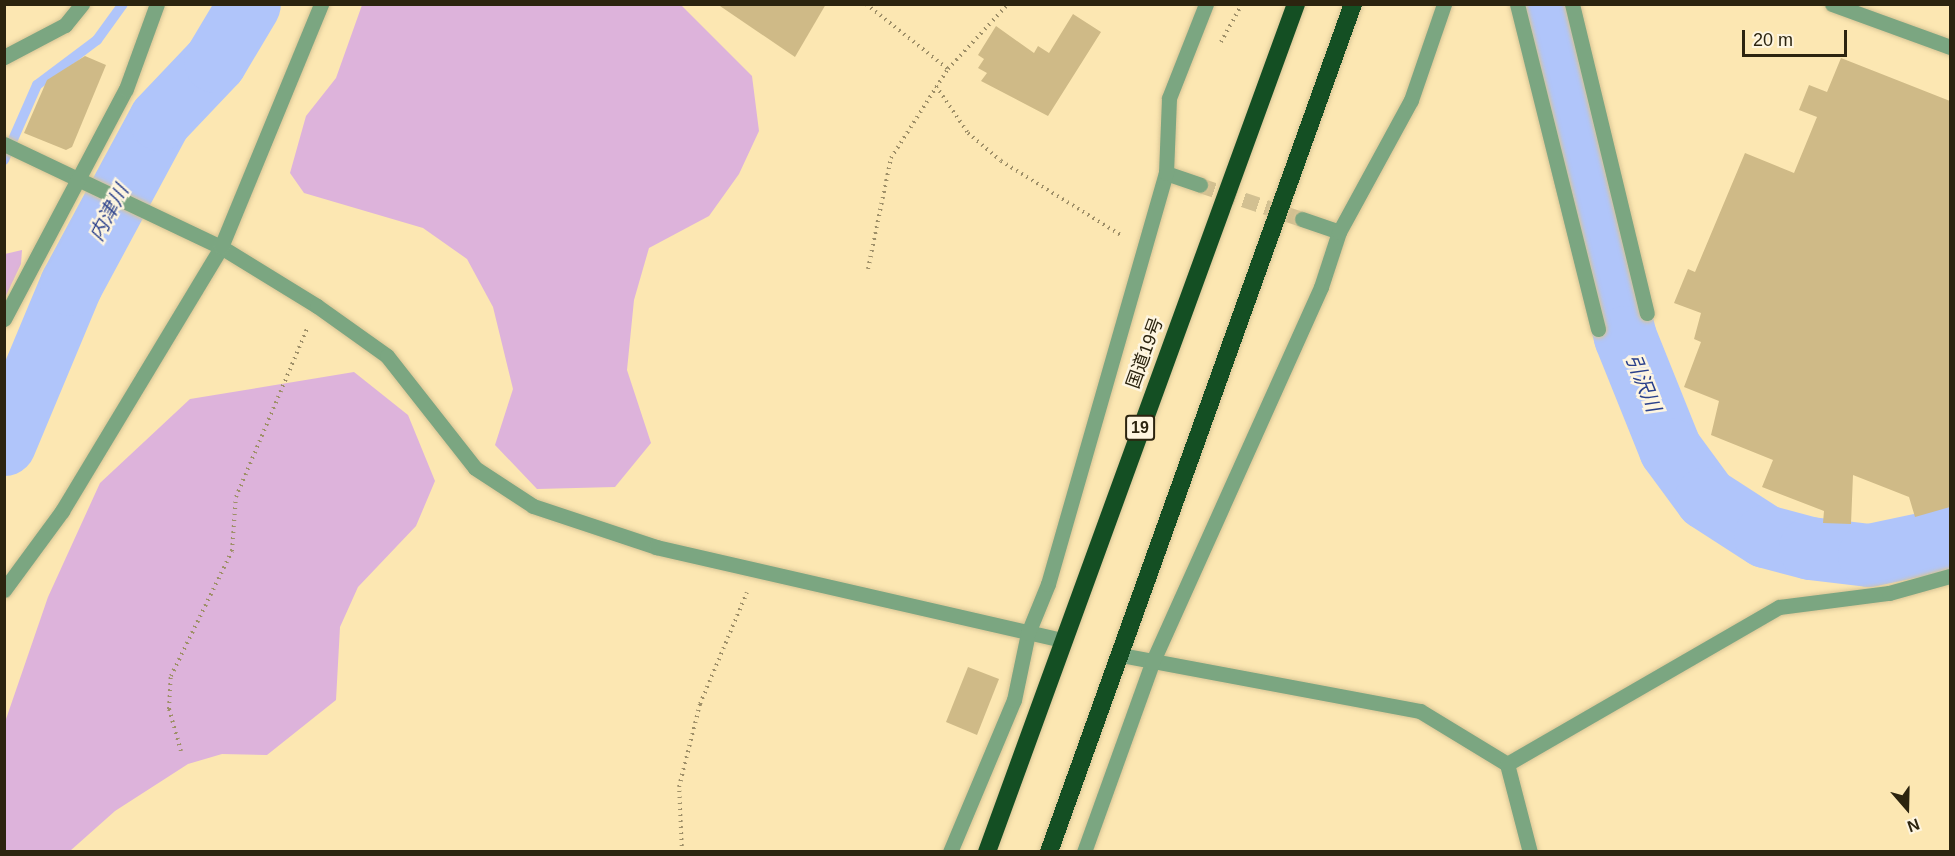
<!DOCTYPE html>
<html>
<head>
<meta charset="utf-8">
<style>
  body { margin:0 }
  #map { position:relative; width:1955px; height:856px; overflow:hidden; background:#fce7b2; font-family:Arial,"Noto Sans JP",sans-serif }
  div>[style] { position:absolute }
  .green>* { inset:0; background:#ddb3db }
  .stream>* { height:10px; margin:-5px; padding:0 5px; transform-origin:5px; border-radius:5px; background:#b0c5fa }
  .river>* { height:63px; margin:-31.5px; padding:0 31.5px; transform-origin:31.5px; border-radius:31.5px; background:#b0c5fa }
  .building>* { inset:0; background:#cfba87 }
  .street-tunnel>* { height:15px; margin-top:-7.5px; transform-origin:0; background:repeating-linear-gradient(90deg,#d2c091 0 15px,transparent 0 23px) }
  .path>* { height:4px; margin-top:-2px; transform-origin:0; background:repeating-linear-gradient(90deg,#9e8f68 0 1.5px,transparent 0 6px) }
  .roads { filter:drop-shadow(0 0 2px #d7c495) drop-shadow(0 0 2px #d7c495) }
  .street>* { height:15px; margin:-7.5px; padding:0 7.5px; transform-origin:7.5px; border-radius:7.5px; background:#7ba681 }
  .highway>* { height:18px; margin:-9px; padding:0 9px; transform-origin:9px; border-radius:9px; background:#144f23 }
  span { translate:-50% -50%; white-space:nowrap; text-align:center; line-height:1.15; -webkit-text-stroke:5px #fef5e0; paint-order:stroke }
  .shield-label span { padding:2px 4px; background:#fef5e0; border:2px solid; border-radius:4px; -webkit-text-stroke-width:0 }
  .shield-label { font-size:16px; color:#2c240f; font-weight:700 }
  .street-label { font-size:18px; color:#2c240f }
  .water-label { font-size:20px; color:#2a408b; font-style:italic }
  .frame { position:absolute; inset:0; border:6px solid #2c240f; pointer-events:none }
  .north { position:absolute; left:1877px; top:778px; width:60px; height:60px; -webkit-text-stroke:4px #fef5e0; paint-order:stroke; rotate:160deg; font-size:16px; font-weight:700; line-height:24px; text-align:center; color:#2c240f }
  .north::after { content:''; display:block; margin:auto; width:21px; height:27px; background:#2c240f; clip-path:polygon(50% 0,100% 100%,50% 72%,0 100%) }
  .scale { position:absolute; left:1742px; top:30px; width:105px; height:27px; box-sizing:border-box; border:3px solid #2c240f; border-top:0; padding-left:8px; font-size:18px; line-height:21px; white-space:nowrap; color:#2c240f; -webkit-text-stroke:4px #fef5e0; paint-order:stroke }
</style>
</head>
<body>
<div id="map">
  <div class="green">
    <div style="clip-path:polygon(362px 5px,681px 5px,752px 76px,759px 131px,739px 174px,709px 216px,649px 248px,634px 300px,627px 370px,651px 443px,615px 487px,537px 489px,495px 445px,513px 389px,493px 307px,467px 259px,423px 228px,304px 193px,290px 173px,306px 116px,336px 78px)"></div>
    <div style="clip-path:polygon(22px 250px,21px 264px,5px 298px,5px 254px)"></div>
    <div style="clip-path:polygon(354px 372px,408px 415px,435px 481px,416px 526px,358px 587px,340px 627px,336px 700px,267px 755px,222px 754px,188px 764px,115px 811px,70px 851px,5px 851px,5px 722px,48px 597px,100px 483px,190px 399px)"></div>
  </div>
  <div class="stream">
    <div style="left:4px;top:160px;width:82px;rotate:-66.3deg"></div>
    <div style="left:37px;top:85px;width:75px;rotate:-36.9deg"></div>
    <div style="left:97px;top:40px;width:44px;rotate:-54.2deg"></div>
  </div>
  <div class="river">
    <div style="left:1542px;top:4px;width:343px;rotate:76deg"></div>
    <div style="left:1625px;top:337px;width:121px;rotate:68.1deg"></div>
    <div style="left:1670px;top:449px;width:61px;rotate:53.7deg"></div>
    <div style="left:1706px;top:498px;width:70px;rotate:32.8deg"></div>
    <div style="left:1765px;top:536px;width:47px;rotate:14.9deg"></div>
    <div style="left:1810px;top:548px;width:59px;rotate:6.8deg"></div>
    <div style="left:1869px;top:555px;width:83px;rotate:-11.9deg"></div>
    <div style="left:4px;top:444px;width:173px;rotate:-67.3deg"></div>
    <div style="left:71px;top:284px;width:187px;rotate:-61.7deg"></div>
    <div style="left:160px;top:119px;width:80px;rotate:-46.5deg"></div>
    <div style="left:215px;top:61px;width:66px;rotate:-59.2deg"></div>
  </div>
  <div class="building">
    <div style="clip-path:polygon(717px 4px,826px 4px,795px 57px)"></div>
    <div style="clip-path:polygon(1073px 14px,1101px 32px,1048px 116px,981px 81px,987px 73px,978px 68px,984px 59px,978px 55px,996px 26px,1034px 53px,1038px 46px,1049px 53px)"></div>
    <div style="clip-path:polygon(85px 56px,106px 65px,72px 147px,66px 150px,24px 133px,47px 80px)"></div>
    <div style="clip-path:polygon(1841px 58px,1950px 101px,1950px 507px,1915px 517px,1909px 497px,1853px 475px,1851px 524px,1823px 523px,1824px 511px,1762px 487px,1773px 460px,1711px 435px,1719px 401px,1684px 387px,1701px 342px,1694px 339px,1701px 313px,1674px 303px,1688px 269px,1695px 272px,1745px 153px,1794px 173px,1817px 117px,1799px 110px,1809px 85px,1827px 92px)"></div>
    <div style="clip-path:polygon(968px 667px,999px 679px,977px 735px,946px 722px)"></div>
  </div>
  <div class="street-tunnel">
    <div style="left:1200px;top:185px;width:108px;rotate:18.4deg"></div>
  </div>
  <div class="path">
    <div style="left:866px;top:4px;width:105px;rotate:38.4deg"></div>
    <div style="left:1221px;top:42px;width:43px;rotate:-61.1deg"></div>
    <div style="left:936px;top:86px;width:57px;rotate:55.8deg"></div>
    <div style="left:968px;top:133px;width:43px;rotate:40.3deg"></div>
    <div style="left:1001px;top:161px;width:141px;rotate:31.7deg"></div>
    <div style="left:868px;top:269px;width:113px;rotate:-78.3deg"></div>
    <div style="left:891px;top:158px;width:106px;rotate:-57.4deg"></div>
    <div style="left:948px;top:69px;width:88px;rotate:-47.3deg"></div>
    <div style="left:181px;top:751px;width:44px;rotate:-105.9deg"></div>
    <div style="left:169px;top:709px;width:33px;rotate:-87deg"></div>
    <div style="left:171px;top:676px;width:139px;rotate:-64deg"></div>
    <div style="left:232px;top:551px;width:54px;rotate:-85.8deg"></div>
    <div style="left:236px;top:497px;width:182px;rotate:-67.1deg"></div>
    <div style="left:682px;top:852px;width:65px;rotate:-92.6deg"></div>
    <div style="left:679px;top:787px;width:86px;rotate:-75.8deg"></div>
    <div style="left:700px;top:704px;width:121px;rotate:-67.2deg"></div>
  </div>
  <div class="roads">
    <div class="street">
      <div style="left:1517px;top:4px;width:335px;rotate:76deg"></div>
      <div style="left:1572px;top:4px;width:318px;rotate:76.4deg"></div>
      <div style="left:1832px;top:4px;width:126px;rotate:20deg"></div>
      <div style="left:4px;top:57px;width:69px;rotate:-27.7deg"></div>
      <div style="left:65px;top:25px;width:27px;rotate:-51deg"></div>
      <div style="left:4px;top:144px;width:240px;rotate:25.4deg"></div>
      <div style="left:221px;top:247px;width:113px;rotate:31.6deg"></div>
      <div style="left:317px;top:306px;width:86px;rotate:35.5deg"></div>
      <div style="left:387px;top:356px;width:142px;rotate:51.8deg"></div>
      <div style="left:475px;top:468px;width:69px;rotate:33.2deg"></div>
      <div style="left:533px;top:506px;width:130px;rotate:18.4deg"></div>
      <div style="left:656px;top:547px;width:417px;rotate:12.9deg"></div>
      <div style="left:1166px;top:173px;width:36px;rotate:19deg"></div>
      <div style="left:1302px;top:219px;width:39px;rotate:19deg"></div>
      <div style="left:4px;top:319px;width:260px;rotate:-62.1deg"></div>
      <div style="left:126px;top:89px;width:90px;rotate:-70deg"></div>
      <div style="left:4px;top:590px;width:98px;rotate:-53.7deg"></div>
      <div style="left:62px;top:511px;width:308px;rotate:-58.9deg"></div>
      <div style="left:221px;top:247px;width:263px;rotate:-67.6deg"></div>
      <div style="left:1121px;top:655px;width:304px;rotate:10.6deg"></div>
      <div style="left:1420px;top:711px;width:102px;rotate:31.3deg"></div>
      <div style="left:1507px;top:764px;width:91px;rotate:75.4deg"></div>
      <div style="left:1507px;top:764px;width:314px;rotate:-30deg"></div>
      <div style="left:1779px;top:607px;width:111px;rotate:-7.3deg"></div>
      <div style="left:1889px;top:593px;width:63px;rotate:-15.6deg"></div>
      <div style="left:950px;top:852px;width:165px;rotate:-67.2deg"></div>
      <div style="left:1014px;top:700px;width:68px;rotate:-78.2deg"></div>
      <div style="left:1028px;top:633px;width:53px;rotate:-67.8deg"></div>
      <div style="left:1048px;top:584px;width:428px;rotate:-74deg"></div>
      <div style="left:1166px;top:173px;width:75px;rotate:-87.7deg"></div>
      <div style="left:1169px;top:98px;width:101px;rotate:-68.5deg"></div>
      <div style="left:1084px;top:852px;width:201px;rotate:-70.2deg"></div>
      <div style="left:1152px;top:663px;width:412px;rotate:-65.8deg"></div>
      <div style="left:1321px;top:287px;width:58px;rotate:-71.9deg"></div>
      <div style="left:1339px;top:232px;width:150px;rotate:-61.4deg"></div>
      <div style="left:1411px;top:100px;width:102px;rotate:-71deg"></div>
    </div>
    <div class="highway">
      <div style="left:987px;top:852px;width:903px;rotate:-69.98deg"></div>
      <div style="left:1049px;top:852px;width:901px;rotate:-70.28deg"></div>
    </div>
  </div>
  <div class="shield-label">
    <span style="left:1140px;top:428px">19</span>
  </div>
  <div class="street-label">
    <span style="left:1145px;top:353px;rotate:-70deg">国道19号</span>
  </div>
  <div class="water-label">
    <span style="left:109px;top:213px;rotate:-62deg">内津川</span>
    <span style="left:1643px;top:383px;rotate:68deg">引沢川</span>
  </div>
  <div class="frame"></div>
  <div class="north">N</div>
  <div class="scale">20 m</div>
</div>
</body>
</html>
